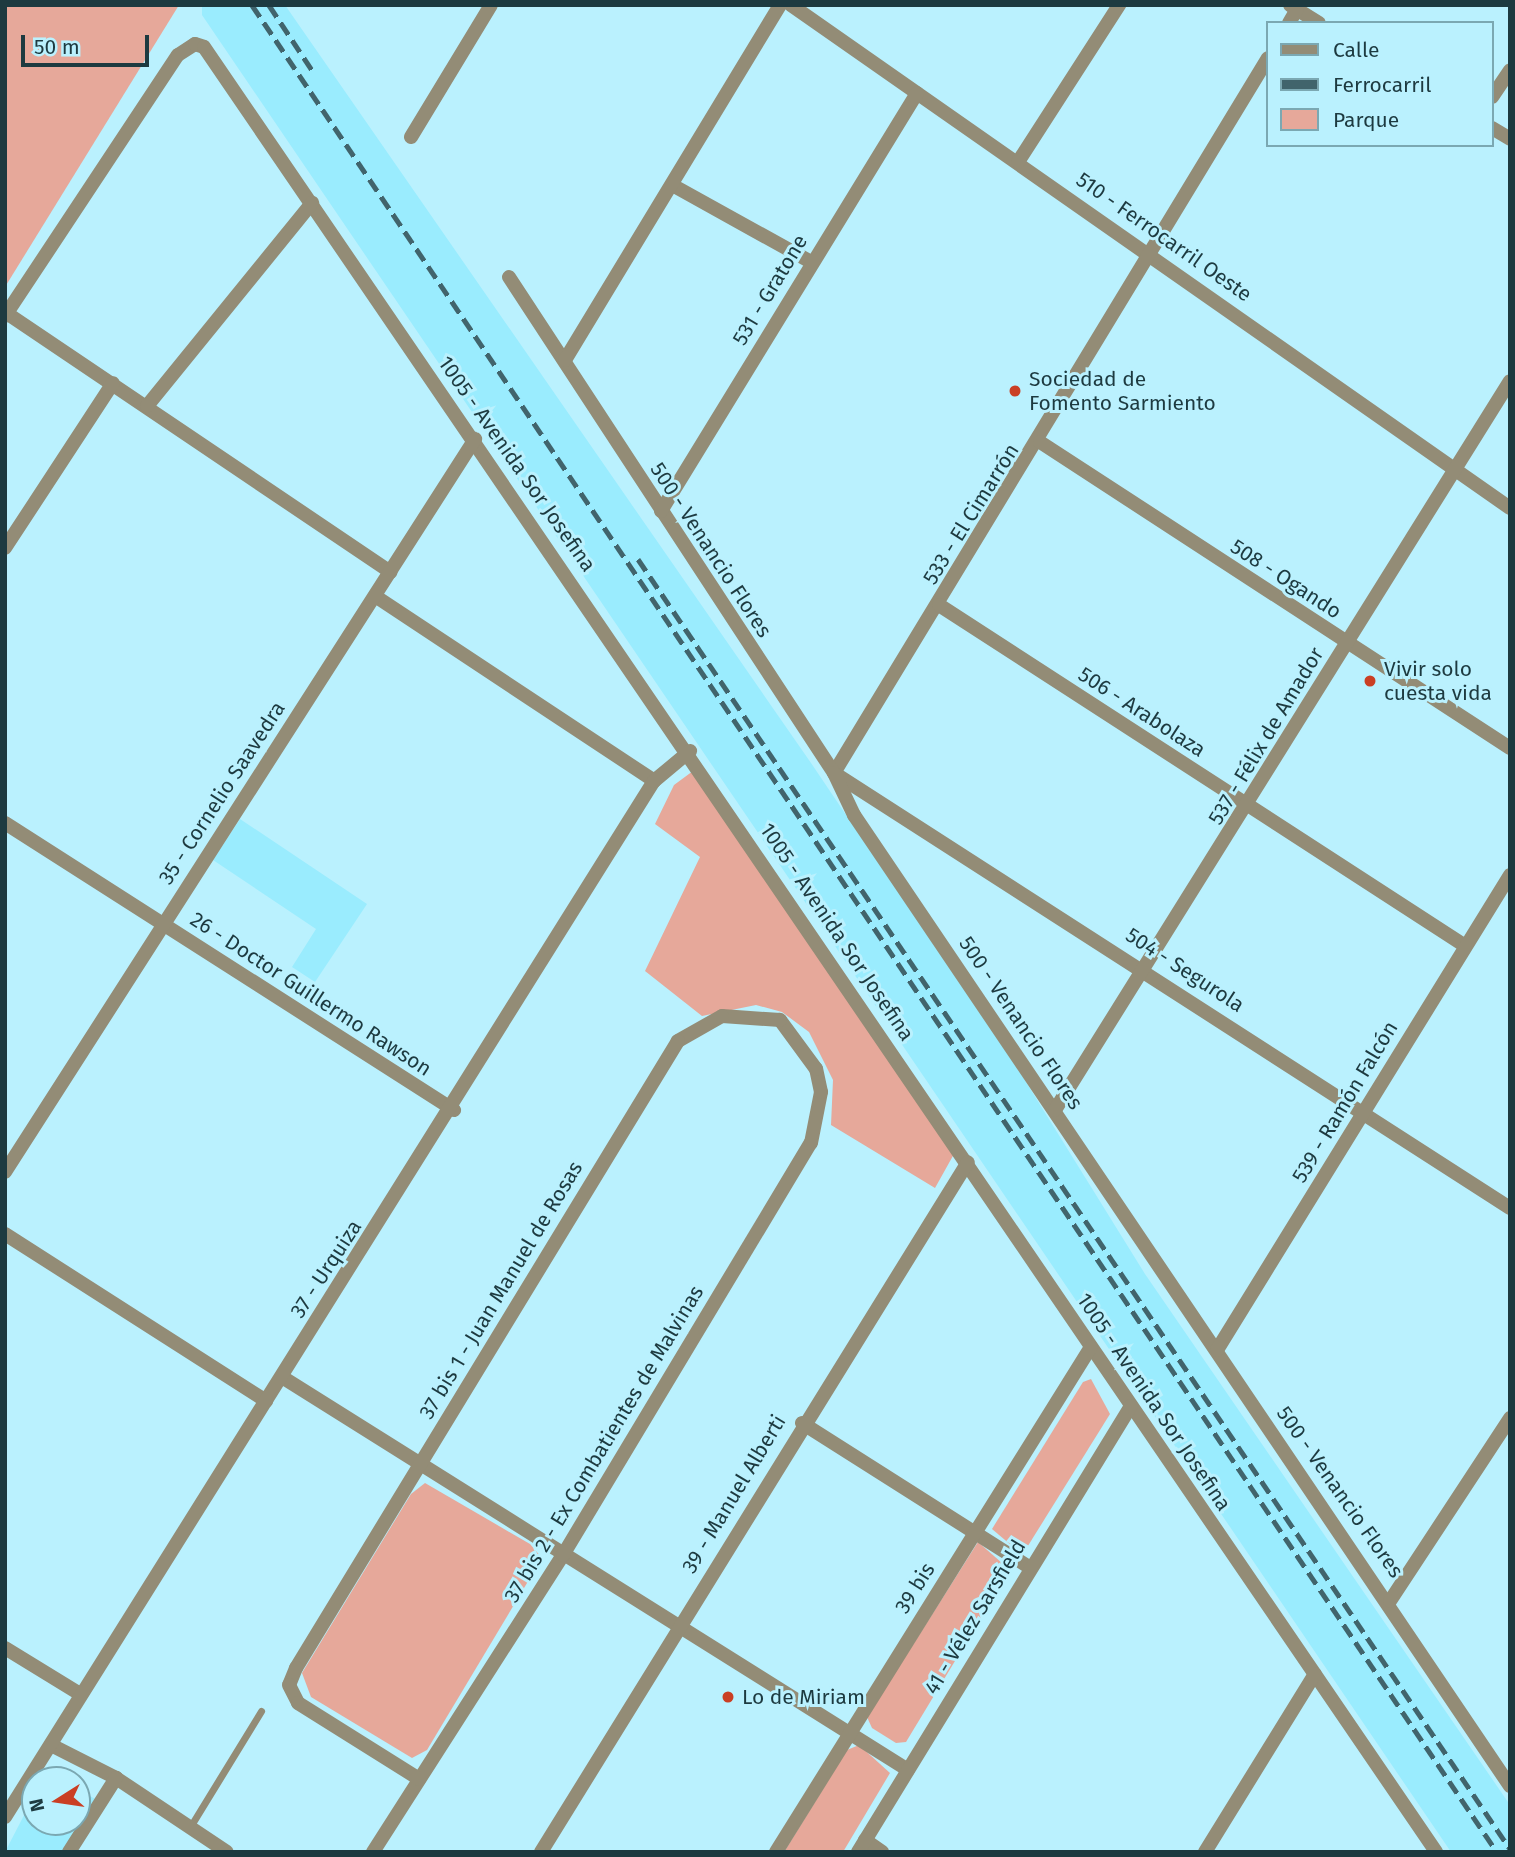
<!DOCTYPE html>
<html>
<head>
<meta charset="utf-8">
<style>
  body { margin:0 }
  #map { position:relative; width:1515px; height:1857px; overflow:hidden; background:#baf1fe; font-family:"Fira Sans",sans-serif }
  div>[style] { position:absolute }
  .built>* { inset:0; background:#9aecfe }
  .green>* { inset:0; background:#e6a89a }
  .service>* { height:7px; margin:-3.5px; padding:0 3.5px; transform-origin:3.5px; border-radius:3.5px; background:#938c76 }
  .minor>* { height:14px; margin:-7px; padding:0 7px; transform-origin:7px; border-radius:7px; background:#938c76 }
  .rail>* { height:5px; margin-top:-2.5px; transform-origin:0; background:repeating-linear-gradient(90deg,#41646c 0 14px,transparent 0 21px) }
  .dots>* { width:19px; height:19px; translate:-50% -50%; box-sizing:border-box; border:4px solid #baf1fe; border-radius:50% }
  span { translate:-50% -50%; white-space:nowrap; text-align:center; line-height:1.15; -webkit-text-stroke:6px #baf1fe; paint-order:stroke }
  .street-label { font-size:21px; color:#1d3a40 }
  .poi-label { font-size:21px; color:#1d3a40 }
  .left { translate:0 -50%; text-align:left }
  .frame { position:absolute; inset:0; border:7px solid #1d3a40; pointer-events:none }
  .legend { position:absolute; left:1266px; top:21px; width:228px; height:126px; box-sizing:border-box; background:#baf1fe; border:2px solid #7ba8b2; margin:0; padding:9px 12px; list-style:none; font-size:21px; color:#1d3a40 }
  .legend li { display:flex; align-items:center; gap:14px; height:35px }
  .legend b { width:35px; border:2px solid #7ba8b2 }
  .north { position:absolute; left:21px; top:1766px; width:70px; height:70px; box-sizing:border-box; background:#baf1fe; border:2px solid #7ba8b2; border-radius:50%; rotate:258deg; font-size:19px; font-weight:700; line-height:28px; text-align:center; color:#1d3a40 }
  .north::after { content:''; display:block; margin:auto; width:24px; height:32px; background:#ca3f24; clip-path:polygon(50% 0,100% 100%,50% 72%,0 100%) }
  .scale { position:absolute; left:21px; top:35px; width:128px; height:32px; box-sizing:border-box; border:4px solid #1d3a40; border-top:0; padding-left:9px; font-size:21px; line-height:24px; white-space:nowrap; color:#1d3a40; -webkit-text-stroke:5px #baf1fe; paint-order:stroke }
</style>
</head>
<body>
<div id="map">
  <div class="built">
    <div style="clip-path:polygon(202px 5px,285px 5px,811px 763px,1021px 1074px,1145px 1274px,1510px 1805px,1510px 1852px,1451px 1852px,202px 15px)"></div>
    <div style="clip-path:polygon(240px 819px,367px 904px,315px 982px,292px 967px,316px 929px,213px 860px)"></div>
    <div style="clip-path:polygon(77px 1789px,99px 1801px,66px 1852px,5px 1852px,35px 1794px,35px 1822px,77px 1822px)"></div>
  </div>
  <div class="green">
    <div style="clip-path:polygon(5px 5px,179px 5px,5px 287px)"></div>
    <div style="clip-path:polygon(693px 771px,954px 1154px,935px 1188px,831px 1125px,833px 1080px,809px 1032px,782px 1012px,756px 1005px,702px 1016px,645px 971px,700px 857px,655px 824px,674px 785px)"></div>
    <div style="clip-path:polygon(1091px 1379px,1110px 1414px,1026px 1549px,1018px 1551px,992px 1529px,1083px 1382px)"></div>
    <div style="clip-path:polygon(425px 1483px,530px 1544px,542px 1558px,427px 1750px,412px 1758px,311px 1697px,302px 1673px,411px 1494px)"></div>
    <div style="clip-path:polygon(978px 1542px,1010px 1570px,906px 1742px,896px 1743px,872px 1728px,867px 1717px)"></div>
    <div style="clip-path:polygon(859px 1745px,890px 1773px,843px 1852px,784px 1852px,847px 1750px)"></div>
  </div>
  <div class="service">
    <div style="left:190px;top:1827px;width:136px;rotate:-58.5deg"></div>
  </div>
  <div class="minor">
    <div style="left:791px;top:5px;width:877px;rotate:34.98deg"></div>
    <div style="left:1290px;top:5px;width:34px;rotate:32deg"></div>
    <div style="left:1289px;top:23px;width:16px;rotate:-60deg"></div>
    <div style="left:1268px;top:58px;width:836px;rotate:121.26deg"></div>
    <div style="left:834px;top:773px;width:804px;rotate:32.76deg"></div>
    <div style="left:1492px;top:97px;width:32px;rotate:-56deg"></div>
    <div style="left:1492px;top:128px;width:21px;rotate:31deg"></div>
    <div style="left:411px;top:137px;width:154px;rotate:-58.8deg"></div>
    <div style="left:1018px;top:162px;width:187px;rotate:-57.2deg"></div>
    <div style="left:674px;top:186px;width:157px;rotate:29deg"></div>
    <div style="left:509px;top:277px;width:593px;rotate:56.77deg"></div>
    <div style="left:834px;top:773px;width:47px;rotate:64.5deg"></div>
    <div style="left:854px;top:815px;width:1172px;rotate:55.96deg"></div>
    <div style="left:5px;top:312px;width:465px;rotate:34deg"></div>
    <div style="left:5px;top:316px;width:313px;rotate:-56.5deg"></div>
    <div style="left:178px;top:55px;width:20px;rotate:-33deg"></div>
    <div style="left:195px;top:44px;width:9px;rotate:18deg"></div>
    <div style="left:204px;top:47px;width:2185px;rotate:55.68deg"></div>
    <div style="left:565px;top:360px;width:415px;rotate:-58.8deg"></div>
    <div style="left:147px;top:406px;width:262px;rotate:-50.9deg"></div>
    <div style="left:1040px;top:442px;width:561px;rotate:33.07deg"></div>
    <div style="left:661px;top:511px;width:490px;rotate:-58.5deg"></div>
    <div style="left:5px;top:548px;width:197px;rotate:-56.8deg"></div>
    <div style="left:375px;top:596px;width:335px;rotate:33.5deg"></div>
    <div style="left:939px;top:605px;width:625px;rotate:32.93deg"></div>
    <div style="left:5px;top:823px;width:533px;rotate:32.59deg"></div>
    <div style="left:1055px;top:1110px;width:859px;rotate:-58.03deg"></div>
    <div style="left:5px;top:1172px;width:871px;rotate:-57.33deg"></div>
    <div style="left:5px;top:1234px;width:310px;rotate:32.6deg"></div>
    <div style="left:1217px;top:1350px;width:558px;rotate:-58.33deg"></div>
    <div style="left:282px;top:1377px;width:739px;rotate:32.12deg"></div>
    <div style="left:802px;top:1423px;width:269px;rotate:32.4deg"></div>
    <div style="left:1390px;top:1601px;width:219px;rotate:-56.7deg"></div>
    <div style="left:5px;top:1648px;width:88px;rotate:31.5deg"></div>
    <div style="left:51px;top:1745px;width:73px;rotate:26.9deg"></div>
    <div style="left:116px;top:1778px;width:133px;rotate:33.7deg"></div>
    <div style="left:5px;top:1817px;width:1222px;rotate:-57.94deg"></div>
    <div style="left:654px;top:781px;width:47px;rotate:-39.8deg"></div>
    <div style="left:865px;top:1840px;width:21px;rotate:35deg"></div>
    <div style="left:69px;top:1852px;width:88px;rotate:-57.6deg"></div>
    <div style="left:373px;top:1852px;width:353px;rotate:-57.4deg"></div>
    <div style="left:563px;top:1555px;width:481px;rotate:-59deg"></div>
    <div style="left:811px;top:1143px;width:52px;rotate:-78.9deg"></div>
    <div style="left:821px;top:1092px;width:24px;rotate:-102deg"></div>
    <div style="left:816px;top:1069px;width:61px;rotate:-126.3deg"></div>
    <div style="left:780px;top:1020px;width:58px;rotate:-176.1deg"></div>
    <div style="left:722px;top:1016px;width:51px;rotate:150.4deg"></div>
    <div style="left:678px;top:1041px;width:734px;rotate:121.35deg"></div>
    <div style="left:296px;top:1668px;width:18px;rotate:112deg"></div>
    <div style="left:289px;top:1685px;width:20px;rotate:63deg"></div>
    <div style="left:298px;top:1703px;width:143px;rotate:32.1deg"></div>
    <div style="left:541px;top:1852px;width:811px;rotate:-58.25deg"></div>
    <div style="left:776px;top:1852px;width:595px;rotate:-58.05deg"></div>
    <div style="left:858px;top:1852px;width:523px;rotate:-58.53deg"></div>
    <div style="left:1205px;top:1852px;width:209px;rotate:-58.3deg"></div>
  </div>
  <div class="rail">
    <div style="left:252px;top:5px;width:2227px;rotate:56.02deg"></div>
    <div style="left:269px;top:5px;width:78px;rotate:56.5deg"></div>
    <div style="left:638px;top:559px;width:1557px;rotate:55.94deg"></div>
  </div>
  <div class="dots">
    <div style="left:1015px;top:391px;background:#ca3f24"></div>
    <div style="left:1370px;top:681px;background:#ca3f24"></div>
    <div style="left:728px;top:1697px;background:#ca3f24"></div>
  </div>
  <div class="street-label">
    <span style="left:1164px;top:237px;rotate:35deg">510 - Ferrocarril Oeste</span>
    <span style="left:770px;top:290px;rotate:-59deg">531 - Gratone</span>
    <span style="left:517px;top:464px;rotate:55deg">1005 - Avenida Sor Josefina</span>
    <span style="left:971px;top:514px;rotate:-58deg">533 - El Cimarrón</span>
    <span style="left:711px;top:550px;rotate:57deg">500 - Venancio Flores</span>
    <span style="left:1286px;top:579px;rotate:33deg">508 - Ogando</span>
    <span style="left:1142px;top:712px;rotate:33deg">506 - Arabolaza</span>
    <span style="left:1266px;top:736px;rotate:-59deg">537 - Félix de Amador</span>
    <span style="left:222px;top:793px;rotate:-57deg">35 - Cornelio Saavedra</span>
    <span style="left:837px;top:932px;rotate:56deg">1005 - Avenida Sor Josefina</span>
    <span style="left:1185px;top:970px;rotate:33deg">504 - Segurola</span>
    <span style="left:311px;top:994px;rotate:33deg">26 - Doctor Guillermo Rawson</span>
    <span style="left:1021px;top:1023px;rotate:56deg">500 - Venancio Flores</span>
    <span style="left:1345px;top:1102px;rotate:-59deg">539 - Ramón Falcón</span>
    <span style="left:326px;top:1269px;rotate:-57deg">37 - Urquiza</span>
    <span style="left:501px;top:1290px;rotate:-59deg">37 bis 1 - Juan Manuel de Rosas</span>
    <span style="left:1154px;top:1402px;rotate:56deg">1005 - Avenida Sor Josefina</span>
    <span style="left:604px;top:1444px;rotate:-59deg">37 bis 2 - Ex Combatientes de Malvinas</span>
    <span style="left:1340px;top:1492px;rotate:55deg">500 - Venancio Flores</span>
    <span style="left:734px;top:1494px;rotate:-59deg">39 - Manuel Alberti</span>
    <span style="left:915px;top:1588px;rotate:-58deg">39 bis</span>
    <span style="left:975px;top:1617px;rotate:-59deg">41 - Vélez Sarsfield</span>
  </div>
  <div class="poi-label">
    <span class="left" style="left:1029px;top:391px">Sociedad de<br>Fomento Sarmiento</span>
    <span class="left" style="left:1384px;top:681px">Vivir solo<br>cuesta vida</span>
    <span class="left" style="left:742px;top:1697px">Lo de Miriam</span>
  </div>
  <div class="frame"></div>
  <ul class="legend">
  <li><b style="height:9px;background:#938c76"></b>Calle</li>
  <li><b style="height:9px;background:#41646c"></b>Ferrocarril</li>
  <li><b style="height:19px;background:#e6a89a"></b>Parque</li>
  </ul>
  <div class="north">N</div>
  <div class="scale">50 m</div>
</div>
</body>
</html>
